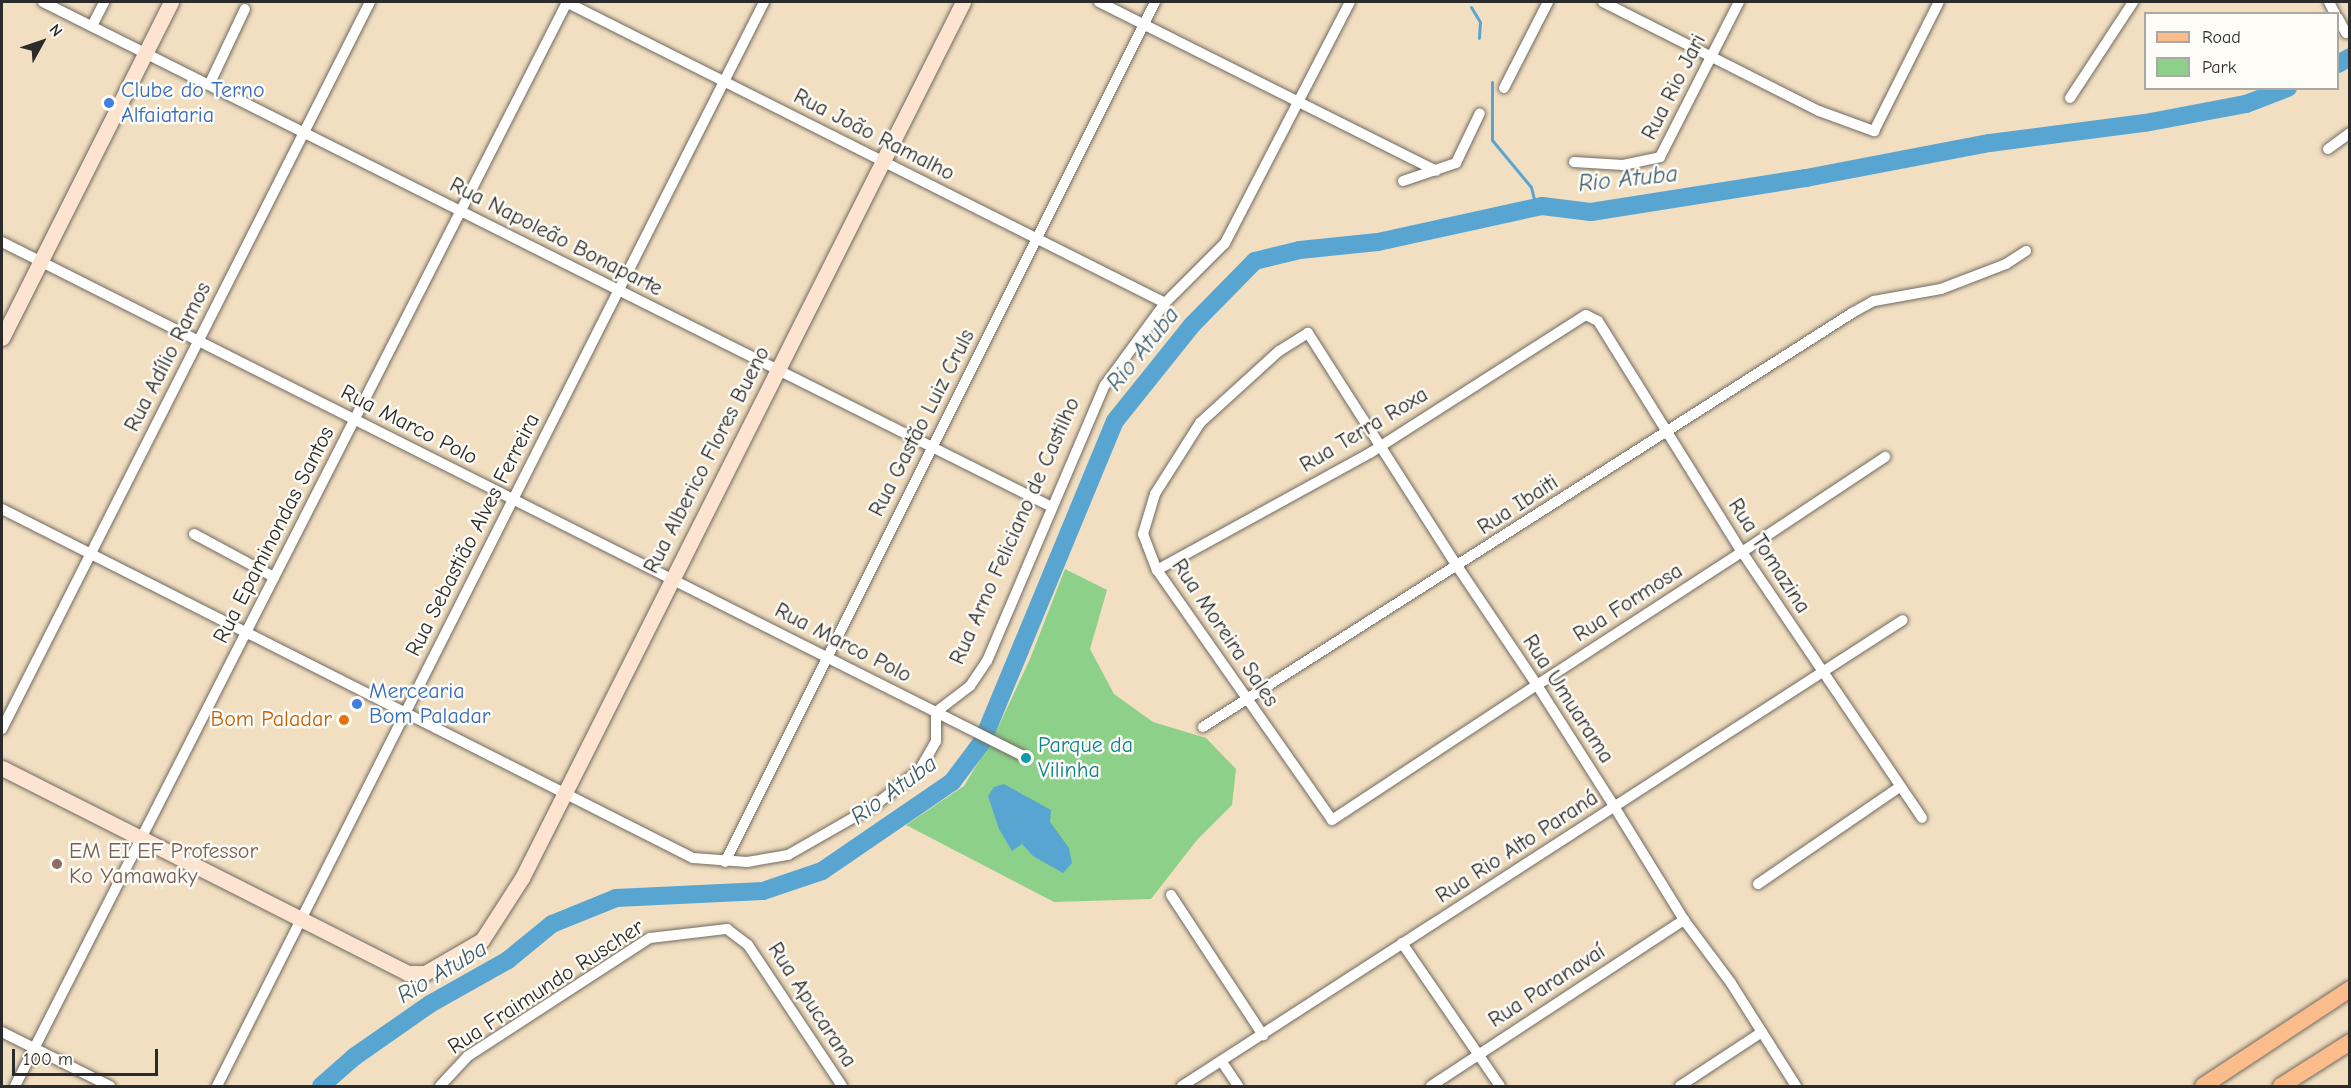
<!DOCTYPE html>
<html>
<head>
<meta charset="utf-8">
<style>
  body { margin:0 }
  #map { position:relative; width:2351px; height:1088px; overflow:hidden; background:#f2dfc1; font-family:"Comic Neue",sans-serif }
  div>[style] { position:absolute }
  .green>* { inset:0; background:#8dd089 }
  .water>* { inset:0; background:#59a5d2 }
  .stream>* { height:3px; margin:-1.5px; padding:0 1.5px; transform-origin:1.5px; border-radius:1.5px; background:#59a5d2 }
  .river>* { height:18px; margin:-9px; padding:0 9px; transform-origin:9px; border-radius:9px; background:#59a5d2 }
  .roads { filter:drop-shadow(0 0 2px #716a60) drop-shadow(0 0 2px #716a60) }
  .street>* { height:10px; margin:-5px; padding:0 5px; transform-origin:5px; border-radius:5px; background:#fff }
  .secondary>* { height:15px; margin:-7.5px; padding:0 7.5px; transform-origin:7.5px; border-radius:7.5px; background:#fde4d0 }
  .primary>* { height:16px; margin:-8px; padding:0 8px; transform-origin:8px; border-radius:8px; background:#f9bc8a }
  .dots>* { width:16px; height:16px; translate:-50% -50%; box-sizing:border-box; border:3px solid #fdfcf7; border-radius:50% }
  span { translate:-50% -50%; white-space:nowrap; text-align:center; line-height:1.15; -webkit-text-stroke:5px #fdfcf7; paint-order:stroke }
  .street-label { font-size:22px; color:#2b2b2b }
  .shop-label { font-size:22px; color:#366cbe }
  .left { translate:0 -50%; text-align:left }
  .food-label { font-size:22px; color:#c56008 }
  .right { translate:-100% -50%; text-align:right }
  .culture-label { font-size:22px; color:#0d838f }
  .education-label { font-size:22px; color:#785e54 }
  .water-label { font-size:24px; color:#3d5c6e; font-style:italic }
  .frame { position:absolute; inset:0; border:3px solid #2b2b2b; pointer-events:none }
  .legend { position:absolute; left:2144px; top:12px; width:195px; height:78px; box-sizing:border-box; background:#fdfcf7; border:2px solid #a9a8a5; margin:0; padding:8px 10px; list-style:none; font-size:18px; color:#2b2b2b }
  .legend li { display:flex; align-items:center; gap:12px; height:30px }
  .legend b { width:30px; border:2px solid #a9a8a5 }
  .north { position:absolute; left:12px; top:12px; width:60px; height:60px; -webkit-text-stroke:4px #fdfcf7; paint-order:stroke; rotate:50deg; font-size:16px; font-weight:700; line-height:24px; text-align:center; color:#2b2b2b }
  .north::after { content:''; display:block; margin:auto; width:21px; height:27px; background:#2b2b2b; clip-path:polygon(50% 0,100% 100%,50% 72%,0 100%) }
  .scale { position:absolute; left:12px; top:1049px; width:146px; height:27px; box-sizing:border-box; border:3px solid #2b2b2b; border-top:0; padding-left:8px; font-size:18px; line-height:21px; white-space:nowrap; color:#2b2b2b; -webkit-text-stroke:4px #fdfcf7; paint-order:stroke }
</style>
</head>
<body>
<div id="map">
  <div class="green">
    <div style="clip-path:polygon(1065px 569px,1107px 590px,1090px 649px,1114px 694px,1153px 722px,1206px 738px,1236px 769px,1232px 805px,1197px 840px,1151px 899px,1054px 902px,906px 825px,964px 786px,994px 736px,1030px 659px)"></div>
  </div>
  <div class="water">
    <div style="clip-path:polygon(1004px 784px,1051px 810px,1050px 822px,1069px 848px,1072px 863px,1063px 873px,1033px 856px,1022px 844px,1012px 851px,999px 829px,988px 796px,994px 787px)"></div>
  </div>
  <div class="stream">
    <div style="left:1471px;top:7px;width:17px;rotate:59deg"></div>
    <div style="left:1480px;top:22px;width:16px;rotate:94deg"></div>
    <div style="left:1492px;top:82px;width:58px;rotate:90deg"></div>
    <div style="left:1492px;top:140px;width:61px;rotate:50.3deg"></div>
    <div style="left:1531px;top:187px;width:21px;rotate:76deg"></div>
  </div>
  <div class="river">
    <div style="left:2338px;top:64px;width:14px;rotate:-30deg"></div>
    <div style="left:321px;top:1086px;width:44px;rotate:-41.3deg"></div>
    <div style="left:354px;top:1057px;width:93px;rotate:-34.9deg"></div>
    <div style="left:430px;top:1004px;width:90px;rotate:-29.4deg"></div>
    <div style="left:508px;top:960px;width:57px;rotate:-39.3deg"></div>
    <div style="left:552px;top:924px;width:69px;rotate:-22.1deg"></div>
    <div style="left:616px;top:898px;width:147px;rotate:-2.7deg"></div>
    <div style="left:763px;top:891px;width:62px;rotate:-18.7deg"></div>
    <div style="left:822px;top:871px;width:158px;rotate:-34.4deg"></div>
    <div style="left:952px;top:782px;width:50px;rotate:-53.1deg"></div>
    <div style="left:982px;top:742px;width:347px;rotate:-67.5deg"></div>
    <div style="left:1115px;top:421px;width:123px;rotate:-51.3deg"></div>
    <div style="left:1192px;top:325px;width:90px;rotate:-45.5deg"></div>
    <div style="left:1255px;top:261px;width:46px;rotate:-13.7deg"></div>
    <div style="left:1300px;top:250px;width:78px;rotate:-5.9deg"></div>
    <div style="left:1378px;top:242px;width:168px;rotate:-12.4deg"></div>
    <div style="left:1542px;top:206px;width:49px;rotate:7deg"></div>
    <div style="left:1591px;top:212px;width:218px;rotate:-9deg"></div>
    <div style="left:1806px;top:178px;width:187px;rotate:-10.8deg"></div>
    <div style="left:1990px;top:143px;width:156px;rotate:-7.4deg"></div>
    <div style="left:2145px;top:123px;width:103px;rotate:-10.7deg"></div>
    <div style="left:2246px;top:104px;width:45px;rotate:-20.9deg"></div>
  </div>
  <div class="roads">
    <div class="street">
      <div style="left:43px;top:2px;width:1128px;rotate:26.59deg"></div>
      <div style="left:566px;top:2px;width:670px;rotate:26.68deg"></div>
      <div style="left:1099px;top:2px;width:377px;rotate:26.6deg"></div>
      <div style="left:1603px;top:2px;width:242px;rotate:26.8deg"></div>
      <div style="left:1819px;top:111px;width:59px;rotate:20deg"></div>
      <div style="left:1874px;top:131px;width:144px;rotate:-63.3deg"></div>
      <div style="left:2329px;top:2px;width:13px;rotate:63deg"></div>
      <div style="left:2338px;top:18px;width:17px;rotate:62deg"></div>
      <div style="left:92px;top:26px;width:27px;rotate:-63deg"></div>
      <div style="left:209px;top:85px;width:84px;rotate:-64.7deg"></div>
      <div style="left:1504px;top:88px;width:97px;rotate:-62.9deg"></div>
      <div style="left:2070px;top:98px;width:115px;rotate:-56.7deg"></div>
      <div style="left:2328px;top:149px;width:27px;rotate:-36deg"></div>
      <div style="left:1574px;top:162px;width:49px;rotate:3.5deg"></div>
      <div style="left:1623px;top:165px;width:38px;rotate:-12deg"></div>
      <div style="left:1660px;top:157px;width:174px;rotate:-63deg"></div>
      <div style="left:1403px;top:181px;width:56px;rotate:-18.8deg"></div>
      <div style="left:1456px;top:163px;width:55px;rotate:-64.4deg"></div>
      <div style="left:2px;top:242px;width:1145px;rotate:26.72deg"></div>
      <div style="left:2px;top:509px;width:774px;rotate:26.8deg"></div>
      <div style="left:693px;top:858px;width:54px;rotate:4.2deg"></div>
      <div style="left:747px;top:862px;width:42px;rotate:-9.7deg"></div>
      <div style="left:788px;top:855px;width:99px;rotate:-29.7deg"></div>
      <div style="left:874px;top:806px;width:59px;rotate:-38.8deg"></div>
      <div style="left:920px;top:769px;width:32px;rotate:-60deg"></div>
      <div style="left:936px;top:741px;width:29px;rotate:-90deg"></div>
      <div style="left:936px;top:712px;width:43px;rotate:-37.4deg"></div>
      <div style="left:970px;top:686px;width:30px;rotate:-56deg"></div>
      <div style="left:987px;top:661px;width:300px;rotate:-66.9deg"></div>
      <div style="left:1105px;top:385px;width:102px;rotate:-53.8deg"></div>
      <div style="left:1165px;top:303px;width:85px;rotate:-45deg"></div>
      <div style="left:1225px;top:243px;width:271px;rotate:-62.6deg"></div>
      <div style="left:194px;top:534px;width:91px;rotate:28.3deg"></div>
      <div style="left:1157px;top:570px;width:243px;rotate:-28.8deg"></div>
      <div style="left:1370px;top:453px;width:256px;rotate:-32.6deg"></div>
      <div style="left:1586px;top:315px;width:13px;rotate:27deg"></div>
      <div style="left:1598px;top:321px;width:272px;rotate:58.1deg"></div>
      <div style="left:1742px;top:552px;width:321px;rotate:55.9deg"></div>
      <div style="left:1203px;top:727px;width:770px;rotate:-32.53deg"></div>
      <div style="left:1852px;top:313px;width:25px;rotate:-29deg"></div>
      <div style="left:1874px;top:301px;width:68px;rotate:-10.2deg"></div>
      <div style="left:1941px;top:289px;width:70px;rotate:-21deg"></div>
      <div style="left:2006px;top:264px;width:24px;rotate:-33deg"></div>
      <div style="left:2px;top:729px;width:815px;rotate:-63.15deg"></div>
      <div style="left:725px;top:862px;width:962px;rotate:-63.43deg"></div>
      <div style="left:1758px;top:884px;width:170px;rotate:-34.4deg"></div>
      <div style="left:1171px;top:895px;width:168px;rotate:56.7deg"></div>
      <div style="left:1402px;top:943px;width:173px;rotate:55.6deg"></div>
      <div style="left:2px;top:1032px;width:121px;rotate:26.6deg"></div>
      <div style="left:1222px;top:1062px;width:29px;rotate:56deg"></div>
      <div style="left:15px;top:1086px;width:1216px;rotate:-63.01deg"></div>
      <div style="left:217px;top:1086px;width:1214px;rotate:-63.22deg"></div>
      <div style="left:440px;top:1086px;width:41px;rotate:-47deg"></div>
      <div style="left:468px;top:1056px;width:217px;rotate:-33deg"></div>
      <div style="left:650px;top:938px;width:78px;rotate:-6.7deg"></div>
      <div style="left:727px;top:929px;width:26px;rotate:37deg"></div>
      <div style="left:748px;top:945px;width:169px;rotate:56.3deg"></div>
      <div style="left:1182px;top:1086px;width:858px;rotate:-32.88deg"></div>
      <div style="left:1431px;top:1086px;width:303px;rotate:-33.3deg"></div>
      <div style="left:1680px;top:1086px;width:98px;rotate:-33.4deg"></div>
      <div style="left:1796px;top:1086px;width:122px;rotate:-122.3deg"></div>
      <div style="left:1731px;top:983px;width:79px;rotate:-126.7deg"></div>
      <div style="left:1684px;top:920px;width:134px;rotate:-121.6deg"></div>
      <div style="left:1614px;top:806px;width:143px;rotate:-122.5deg"></div>
      <div style="left:1537px;top:685px;width:143px;rotate:-123.9deg"></div>
      <div style="left:1457px;top:566px;width:277px;rotate:-122.6deg"></div>
      <div style="left:1308px;top:333px;width:34px;rotate:148deg"></div>
      <div style="left:1279px;top:351px;width:107px;rotate:137.7deg"></div>
      <div style="left:1200px;top:423px;width:84px;rotate:122.4deg"></div>
      <div style="left:1155px;top:494px;width:42px;rotate:106.7deg"></div>
      <div style="left:1143px;top:534px;width:39px;rotate:69deg"></div>
      <div style="left:1157px;top:570px;width:305px;rotate:55deg"></div>
      <div style="left:1332px;top:820px;width:245px;rotate:-33.4deg"></div>
      <div style="left:1537px;top:685px;width:244px;rotate:-33deg"></div>
      <div style="left:1742px;top:552px;width:172px;rotate:-33.6deg"></div>
    </div>
    <div class="secondary">
      <div style="left:2px;top:338px;width:376px;rotate:-63.3deg"></div>
      <div style="left:2px;top:768px;width:454px;rotate:26.8deg"></div>
      <div style="left:407px;top:973px;width:18px"></div>
      <div style="left:425px;top:973px;width:66px;rotate:-30.1deg"></div>
      <div style="left:482px;top:940px;width:74px;rotate:-57.2deg"></div>
      <div style="left:522px;top:878px;width:981px;rotate:-63.28deg"></div>
    </div>
    <div class="primary">
      <div style="left:2203px;top:1086px;width:176px;rotate:-33.4deg"></div>
      <div style="left:2281px;top:1086px;width:82px;rotate:-32.5deg"></div>
    </div>
  </div>
  <div class="dots">
    <div style="left:109px;top:103px;background:#3f7fe0"></div>
    <div style="left:357px;top:704px;background:#3f7fe0"></div>
    <div style="left:344px;top:720px;background:#e8710a"></div>
    <div style="left:1026px;top:758px;background:#0f9aa8"></div>
    <div style="left:57px;top:864px;background:#8d6e63"></div>
  </div>
  <div class="street-label">
    <span style="left:1674px;top:87px;rotate:-63deg">Rua Rio Jari</span>
    <span style="left:874px;top:135px;rotate:27deg">Rua João Ramalho</span>
    <span style="left:556px;top:237px;rotate:27deg">Rua Napoleão Bonaparte</span>
    <span style="left:168px;top:357px;rotate:-63deg">Rua Adílio Ramos</span>
    <span style="left:922px;top:423px;rotate:-63deg">Rua Gastão Luiz Cruls</span>
    <span style="left:409px;top:425px;rotate:27deg">Rua Marco Polo</span>
    <span style="left:1364px;top:430px;rotate:-31deg">Rua Terra Roxa</span>
    <span style="left:707px;top:460px;rotate:-63deg">Rua Alberico Flores Bueno</span>
    <span style="left:1518px;top:505px;rotate:-33deg">Rua Ibaiti</span>
    <span style="left:1015px;top:531px;rotate:-66deg">Rua Arno Feliciano de Castilho</span>
    <span style="left:274px;top:535px;rotate:-63deg">Rua Epaminondas Santos</span>
    <span style="left:473px;top:535px;rotate:-63deg">Rua Sebastião Alves Ferreira</span>
    <span style="left:1769px;top:556px;rotate:57deg">Rua Tomazina</span>
    <span style="left:1628px;top:603px;rotate:-33deg">Rua Formosa</span>
    <span style="left:1225px;top:633px;rotate:56deg">Rua Moreira Sales</span>
    <span style="left:843px;top:643px;rotate:27deg">Rua Marco Polo</span>
    <span style="left:1568px;top:699px;rotate:57deg">Rua Umuarama</span>
    <span style="left:1517px;top:847px;rotate:-33deg">Rua Rio Alto Paraná</span>
    <span style="left:1547px;top:986px;rotate:-33deg">Rua Paranavaí</span>
    <span style="left:546px;top:987px;rotate:-33deg">Rua Fraimundo Ruscher</span>
    <span style="left:812px;top:1005px;rotate:57deg">Rua Apucarana</span>
  </div>
  <div class="shop-label">
    <span class="left" style="left:121px;top:103px">Clube do Terno<br>Alfaiataria</span>
    <span class="left" style="left:369px;top:704px">Mercearia<br>Bom Paladar</span>
  </div>
  <div class="food-label">
    <span class="right" style="left:332px;top:720px">Bom Paladar</span>
  </div>
  <div class="culture-label">
    <span class="left" style="left:1038px;top:758px">Parque da<br>Vilinha</span>
  </div>
  <div class="education-label">
    <span class="left" style="left:69px;top:864px">EM EI EF Professor<br>Ko Yamawaky</span>
  </div>
  <div class="water-label">
    <span style="left:1628px;top:179px;rotate:-6deg">Rio Atuba</span>
    <span style="left:1143px;top:349px;rotate:-51deg">Rio Atuba</span>
    <span style="left:894px;top:790px;rotate:-36deg">Rio Atuba</span>
    <span style="left:442px;top:972px;rotate:-31deg">Rio Atuba</span>
  </div>
  <div class="frame"></div>
  <ul class="legend">
  <li><b style="height:8px;background:#f9bc8a"></b>Road</li>
  <li><b style="height:16px;background:#8dd089"></b>Park</li>
  </ul>
  <div class="north">N</div>
  <div class="scale">100 m</div>
</div>
</body>
</html>
